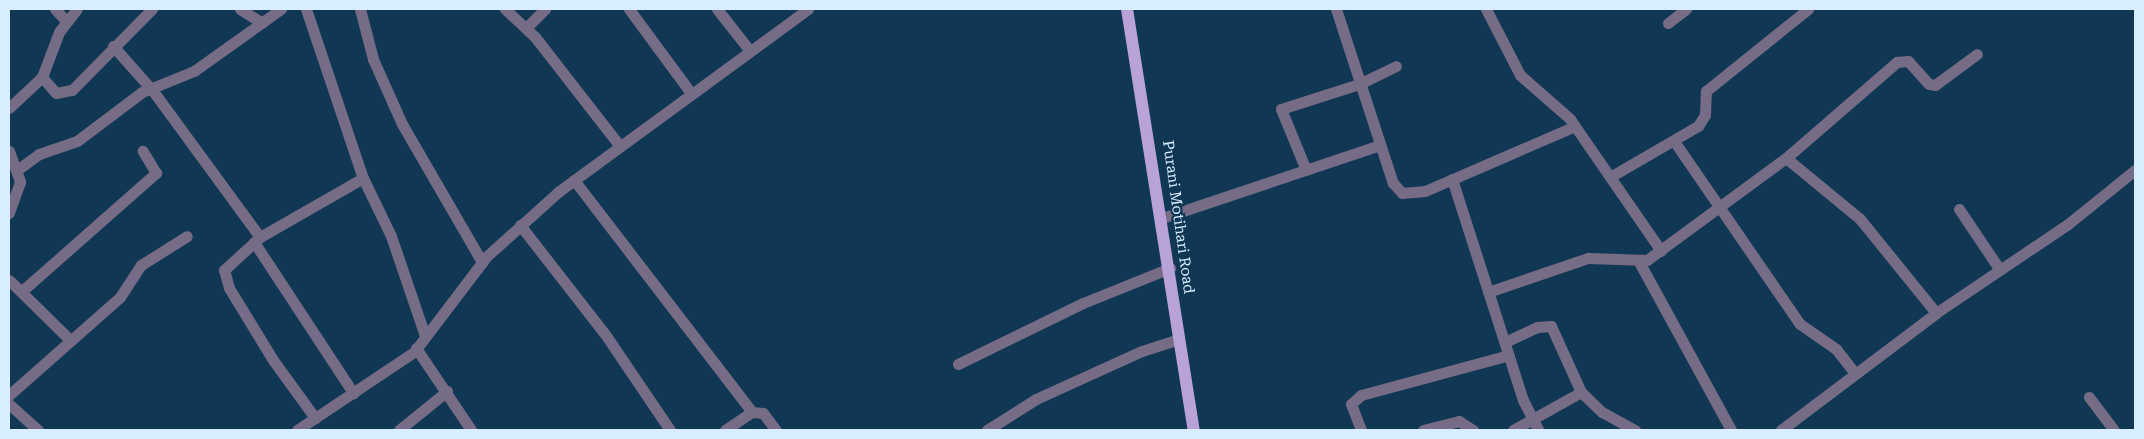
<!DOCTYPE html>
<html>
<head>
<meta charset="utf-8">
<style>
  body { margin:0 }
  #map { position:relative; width:2144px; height:439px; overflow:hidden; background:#103753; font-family:"Roboto Serif",serif }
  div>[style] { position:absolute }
  .minor>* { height:11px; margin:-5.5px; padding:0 5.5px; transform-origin:5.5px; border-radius:5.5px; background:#766c86 }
  .major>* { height:12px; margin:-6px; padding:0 6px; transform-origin:6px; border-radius:6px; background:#b8a2d7 }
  span { translate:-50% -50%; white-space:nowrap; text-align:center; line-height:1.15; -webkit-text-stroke:4.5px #103753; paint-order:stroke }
  .street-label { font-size:15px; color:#d8edff }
  .frame { position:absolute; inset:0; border:10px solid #d8edff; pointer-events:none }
</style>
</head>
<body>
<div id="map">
  <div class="minor">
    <div style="left:55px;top:9px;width:16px;rotate:47deg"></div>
    <div style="left:240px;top:9px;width:26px;rotate:32deg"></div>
    <div style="left:306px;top:9px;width:178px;rotate:71.4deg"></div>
    <div style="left:363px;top:178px;width:119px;rotate:150.2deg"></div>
    <div style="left:260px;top:237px;width:49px;rotate:137.5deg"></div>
    <div style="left:224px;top:270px;width:19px;rotate:74deg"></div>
    <div style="left:229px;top:288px;width:84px;rotate:58.6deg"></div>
    <div style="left:273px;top:360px;width:72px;rotate:54.1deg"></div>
    <div style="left:360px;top:9px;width:52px;rotate:75.4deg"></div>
    <div style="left:373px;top:59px;width:71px;rotate:66deg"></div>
    <div style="left:402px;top:124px;width:160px;rotate:59.9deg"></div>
    <div style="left:505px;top:9px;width:41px;rotate:43deg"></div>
    <div style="left:535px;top:37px;width:137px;rotate:52.1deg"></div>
    <div style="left:629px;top:9px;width:104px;rotate:53.6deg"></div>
    <div style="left:717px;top:9px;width:53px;rotate:51.8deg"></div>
    <div style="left:1336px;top:9px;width:183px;rotate:71.9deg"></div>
    <div style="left:1393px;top:183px;width:13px;rotate:48deg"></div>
    <div style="left:1402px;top:193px;width:23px;rotate:-5deg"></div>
    <div style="left:1425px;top:191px;width:163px;rotate:-23.4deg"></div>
    <div style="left:1486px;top:9px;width:74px;rotate:62.7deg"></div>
    <div style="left:1520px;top:75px;width:67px;rotate:41.3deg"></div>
    <div style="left:1570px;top:119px;width:160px;rotate:55.4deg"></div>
    <div style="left:1668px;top:23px;width:23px;rotate:-38deg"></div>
    <div style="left:526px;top:28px;width:27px;rotate:-45deg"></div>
    <div style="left:113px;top:46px;width:60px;rotate:48.4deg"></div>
    <div style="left:153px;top:91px;width:181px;rotate:53.8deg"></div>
    <div style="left:42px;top:77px;width:21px;rotate:49deg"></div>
    <div style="left:56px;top:93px;width:16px;rotate:-11deg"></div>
    <div style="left:72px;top:90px;width:114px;rotate:-45.4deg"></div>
    <div style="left:9px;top:108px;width:45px;rotate:-43.2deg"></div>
    <div style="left:42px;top:77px;width:48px;rotate:-69.3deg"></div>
    <div style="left:59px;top:32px;width:29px;rotate:-52deg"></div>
    <div style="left:1674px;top:141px;width:222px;rotate:55.5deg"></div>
    <div style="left:1800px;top:324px;width:44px;rotate:34.8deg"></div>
    <div style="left:1836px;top:349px;width:29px;rotate:52deg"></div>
    <div style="left:9px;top:151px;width:33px;rotate:70deg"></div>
    <div style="left:20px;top:182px;width:33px;rotate:110deg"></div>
    <div style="left:1786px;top:158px;width:96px;rotate:39.5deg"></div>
    <div style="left:1860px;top:219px;width:121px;rotate:51deg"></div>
    <div style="left:17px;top:170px;width:27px;rotate:-36deg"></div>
    <div style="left:39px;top:154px;width:40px;rotate:-18.9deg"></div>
    <div style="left:77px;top:141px;width:81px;rotate:-37deg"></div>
    <div style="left:142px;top:92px;width:56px;rotate:-22deg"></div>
    <div style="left:194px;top:71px;width:107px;rotate:-35.5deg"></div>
    <div style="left:1306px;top:170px;width:66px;rotate:-112.3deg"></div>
    <div style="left:1281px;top:109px;width:82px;rotate:-17.8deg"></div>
    <div style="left:1359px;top:84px;width:41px;rotate:-25.9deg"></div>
    <div style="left:1610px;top:177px;width:102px;rotate:-30.1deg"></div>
    <div style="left:1698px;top:126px;width:13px;rotate:-58deg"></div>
    <div style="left:1705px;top:115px;width:24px;rotate:-88deg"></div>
    <div style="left:1706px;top:91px;width:131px;rotate:-38.8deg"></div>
    <div style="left:363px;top:178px;width:64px;rotate:64.2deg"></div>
    <div style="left:391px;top:236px;width:106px;rotate:71.2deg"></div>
    <div style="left:1452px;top:179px;width:232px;rotate:72.2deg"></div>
    <div style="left:1523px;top:400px;width:34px;rotate:63deg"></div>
    <div style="left:574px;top:180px;width:292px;rotate:52.5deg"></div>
    <div style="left:1959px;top:209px;width:73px;rotate:56.1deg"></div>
    <div style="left:1162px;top:218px;width:230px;rotate:-18.5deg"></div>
    <div style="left:520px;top:225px;width:138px;rotate:52.1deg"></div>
    <div style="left:605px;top:334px;width:116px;rotate:55.9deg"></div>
    <div style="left:254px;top:242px;width:181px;rotate:56.7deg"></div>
    <div style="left:1638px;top:260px;width:194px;rotate:61.3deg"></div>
    <div style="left:9px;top:280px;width:86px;rotate:44.5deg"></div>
    <div style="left:22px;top:291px;width:179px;rotate:-41.4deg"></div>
    <div style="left:156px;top:173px;width:26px;rotate:-121deg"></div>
    <div style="left:1488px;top:292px;width:106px;rotate:-18.8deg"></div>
    <div style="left:1588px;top:258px;width:59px;rotate:1.9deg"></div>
    <div style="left:1647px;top:260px;width:172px;rotate:-36.3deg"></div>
    <div style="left:1786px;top:158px;width:147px;rotate:-40.9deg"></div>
    <div style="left:1897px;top:62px;width:11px;rotate:-5deg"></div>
    <div style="left:1908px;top:61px;width:31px;rotate:48deg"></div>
    <div style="left:1929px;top:84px;width:6px;rotate:9deg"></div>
    <div style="left:1935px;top:85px;width:52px;rotate:-36.4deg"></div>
    <div style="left:1505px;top:342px;width:35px;rotate:-25deg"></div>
    <div style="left:1537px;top:327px;width:14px;rotate:-4deg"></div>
    <div style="left:1551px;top:326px;width:72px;rotate:65.6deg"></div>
    <div style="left:1581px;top:392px;width:29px;rotate:44deg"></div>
    <div style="left:1602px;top:412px;width:38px;rotate:29deg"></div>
    <div style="left:416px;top:348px;width:99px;rotate:56.1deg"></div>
    <div style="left:958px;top:364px;width:139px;rotate:-26deg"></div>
    <div style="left:1083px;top:303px;width:94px;rotate:-21.9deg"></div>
    <div style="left:9px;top:395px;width:148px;rotate:-41.4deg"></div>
    <div style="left:120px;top:297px;width:38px;rotate:-57deg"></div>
    <div style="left:141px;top:265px;width:54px;rotate:-32.2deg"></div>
    <div style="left:2089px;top:397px;width:41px;rotate:52.9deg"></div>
    <div style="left:9px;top:404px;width:39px;rotate:42deg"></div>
    <div style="left:297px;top:430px;width:141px;rotate:-33.7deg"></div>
    <div style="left:414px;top:352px;width:121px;rotate:-52.8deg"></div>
    <div style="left:487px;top:256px;width:96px;rotate:-42deg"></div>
    <div style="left:558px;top:192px;width:310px;rotate:-36.2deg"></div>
    <div style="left:399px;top:430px;width:62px;rotate:-39.1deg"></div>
    <div style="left:725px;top:430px;width:32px;rotate:-34deg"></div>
    <div style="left:752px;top:412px;width:11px;rotate:5deg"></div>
    <div style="left:763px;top:413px;width:21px;rotate:53deg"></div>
    <div style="left:987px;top:430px;width:58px;rotate:-32.3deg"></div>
    <div style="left:1036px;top:399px;width:116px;rotate:-24.4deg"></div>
    <div style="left:1142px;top:351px;width:39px;rotate:-18deg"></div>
    <div style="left:1361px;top:430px;width:28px;rotate:-111deg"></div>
    <div style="left:1351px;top:404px;width:13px;rotate:-42deg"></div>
    <div style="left:1361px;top:395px;width:153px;rotate:-15.1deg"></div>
    <div style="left:1423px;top:430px;width:37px;rotate:-14deg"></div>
    <div style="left:1459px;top:421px;width:17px;rotate:33deg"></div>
    <div style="left:1513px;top:430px;width:78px;rotate:-29.2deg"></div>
    <div style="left:1781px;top:430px;width:194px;rotate:-37deg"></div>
    <div style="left:1936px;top:313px;width:159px;rotate:-34deg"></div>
    <div style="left:2068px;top:224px;width:86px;rotate:-38.9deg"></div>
  </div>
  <div class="major">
    <div style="left:1127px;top:9px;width:426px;rotate:81deg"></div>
  </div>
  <div class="street-label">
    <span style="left:1178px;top:217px;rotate:82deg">Purani Motihari Road</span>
  </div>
  <div class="frame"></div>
</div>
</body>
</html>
